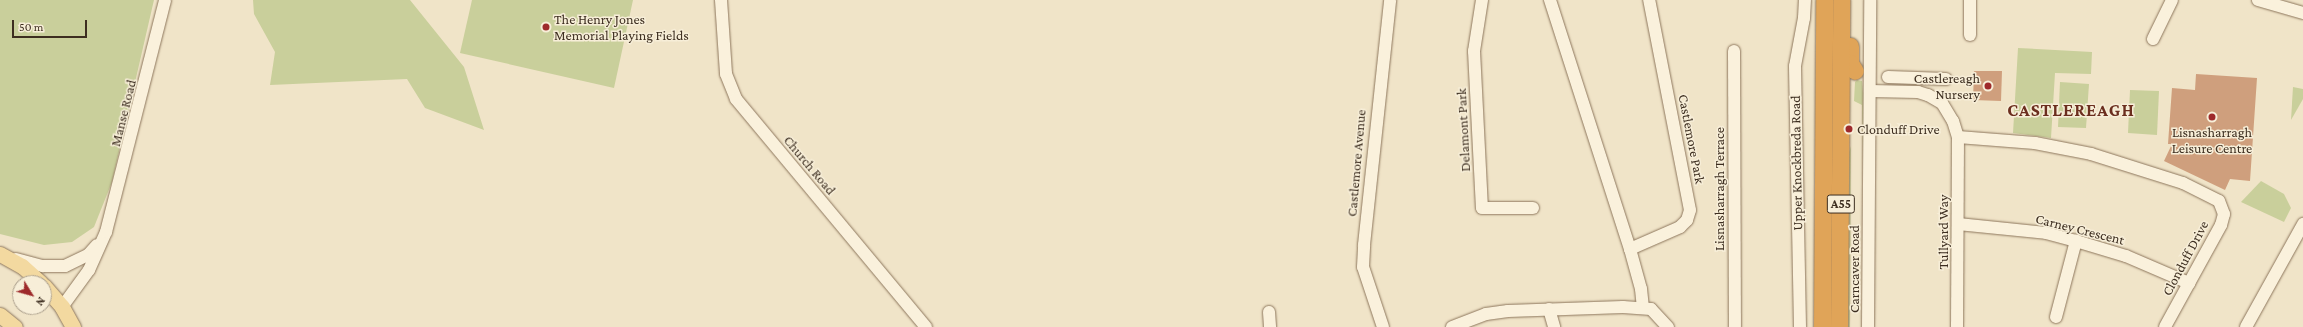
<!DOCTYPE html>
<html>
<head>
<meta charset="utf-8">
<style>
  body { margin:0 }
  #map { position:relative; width:2303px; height:327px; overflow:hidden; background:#f0e4c8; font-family:"Crimson Pro",serif }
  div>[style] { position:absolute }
  .green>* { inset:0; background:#c9cf9b }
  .building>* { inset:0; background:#cf9f7d }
  .roads { filter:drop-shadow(0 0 1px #8d765c) drop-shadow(0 0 1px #8d765c) }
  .minor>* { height:12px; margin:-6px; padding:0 6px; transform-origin:6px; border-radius:6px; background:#faf1dc }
  .major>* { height:15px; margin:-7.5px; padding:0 7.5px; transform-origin:7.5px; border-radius:7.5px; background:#f3d9a0 }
  .highway>* { height:17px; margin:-8.5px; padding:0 8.5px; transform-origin:8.5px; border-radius:8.5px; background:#e0a458 }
  .dots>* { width:11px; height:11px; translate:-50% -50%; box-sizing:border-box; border:2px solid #f7eed8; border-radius:50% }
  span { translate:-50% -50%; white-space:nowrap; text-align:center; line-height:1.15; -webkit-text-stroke:3px #f7eed8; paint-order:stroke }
  .shield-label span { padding:1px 3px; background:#f7eed8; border:1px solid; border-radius:3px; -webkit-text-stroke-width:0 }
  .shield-label { font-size:13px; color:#3d2e20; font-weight:700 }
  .poi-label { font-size:14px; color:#3d2e20 }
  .left { translate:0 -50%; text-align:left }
  .right { translate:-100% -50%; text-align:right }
  .street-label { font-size:14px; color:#3d2e20 }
  .district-label { font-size:18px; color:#6b2e1e; font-weight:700; letter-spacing:1px }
  .north { position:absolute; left:12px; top:275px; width:40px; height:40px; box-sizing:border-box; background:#f7eed8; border:1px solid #ada18e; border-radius:50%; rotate:127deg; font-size:11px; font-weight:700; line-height:16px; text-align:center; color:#3d2e20 }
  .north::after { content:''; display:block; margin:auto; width:14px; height:18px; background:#9e2a2b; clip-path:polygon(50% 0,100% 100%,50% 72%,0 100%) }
  .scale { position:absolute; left:12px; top:20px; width:75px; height:18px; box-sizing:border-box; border:2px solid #3d2e20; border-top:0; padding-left:5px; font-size:12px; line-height:14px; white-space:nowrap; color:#3d2e20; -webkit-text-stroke:3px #f7eed8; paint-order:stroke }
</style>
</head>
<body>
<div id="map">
  <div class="green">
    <div style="clip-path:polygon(0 0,154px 0,112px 182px,94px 227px,72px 242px,44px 245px,0 234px)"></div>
    <div style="clip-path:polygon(253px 0,410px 0,464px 67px,484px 130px,425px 108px,407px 79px,270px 85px,275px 52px,254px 14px)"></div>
    <div style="clip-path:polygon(472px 0,633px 0,614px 88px,460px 53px)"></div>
    <div style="clip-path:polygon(2018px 48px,2092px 52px,2091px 74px,2055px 73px,2051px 138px,2013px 133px)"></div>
    <div style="clip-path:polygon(1857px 80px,1862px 81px,1863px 92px,1866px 93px,1864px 218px,1862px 105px,1854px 101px,1855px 82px)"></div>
    <div style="clip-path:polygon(2060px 82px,2089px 84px,2086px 128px,2058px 127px)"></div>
    <div style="clip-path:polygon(2293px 87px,2303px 89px,2303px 99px,2291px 120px)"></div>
    <div style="clip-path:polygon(2130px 90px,2159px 91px,2157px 135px,2128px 133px)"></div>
    <div style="clip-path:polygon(1851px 146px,1850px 327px,1847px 327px,1848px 156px)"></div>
    <div style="clip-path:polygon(2261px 181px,2284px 194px,2291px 208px,2284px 222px,2241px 202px)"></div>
  </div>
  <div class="building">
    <div style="clip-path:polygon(1974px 71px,2002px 71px,2001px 101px,1973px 100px)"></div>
    <div style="clip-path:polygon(2196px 74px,2257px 78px,2250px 181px,2230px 179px,2225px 190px,2164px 161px,2172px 144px,2168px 144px,2172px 88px,2195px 90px)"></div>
  </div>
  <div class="roads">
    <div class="minor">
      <div style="left:721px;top:0;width:74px;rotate:86.1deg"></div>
      <div style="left:726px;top:74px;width:27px;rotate:68deg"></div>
      <div style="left:736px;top:99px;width:297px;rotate:50.2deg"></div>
      <div style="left:1482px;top:0;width:52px;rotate:98.9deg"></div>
      <div style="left:1474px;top:51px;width:157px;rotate:87.1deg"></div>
      <div style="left:1482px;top:208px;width:51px"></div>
      <div style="left:1550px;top:0;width:262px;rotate:72.2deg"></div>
      <div style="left:1630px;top:249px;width:41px;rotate:74.6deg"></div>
      <div style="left:1641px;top:289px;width:19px;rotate:84deg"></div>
      <div style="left:1970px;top:0;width:35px;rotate:90deg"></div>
      <div style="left:2258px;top:0;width:47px;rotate:16.1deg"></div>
      <div style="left:2153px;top:39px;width:43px;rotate:-64deg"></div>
      <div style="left:1734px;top:51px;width:276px;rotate:89.8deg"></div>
      <div style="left:1888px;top:77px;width:58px;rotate:2deg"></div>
      <div style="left:1870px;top:91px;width:48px;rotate:1.2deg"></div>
      <div style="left:1918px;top:92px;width:10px;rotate:17deg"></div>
      <div style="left:1928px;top:95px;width:16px;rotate:30deg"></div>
      <div style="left:1942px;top:103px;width:21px;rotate:59deg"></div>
      <div style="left:1953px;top:121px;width:17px;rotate:73deg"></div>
      <div style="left:1958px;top:137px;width:190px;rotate:90.3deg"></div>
      <div style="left:1958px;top:137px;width:77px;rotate:4.5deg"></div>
      <div style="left:2035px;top:143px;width:57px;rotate:11.1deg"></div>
      <div style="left:2091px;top:154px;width:96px;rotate:17.5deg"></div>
      <div style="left:2183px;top:183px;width:40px;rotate:26.6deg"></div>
      <div style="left:2219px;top:201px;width:14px;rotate:69deg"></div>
      <div style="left:2224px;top:214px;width:11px;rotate:105deg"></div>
      <div style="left:2221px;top:225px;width:116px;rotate:118.8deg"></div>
      <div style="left:1958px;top:224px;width:88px;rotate:5.8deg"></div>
      <div style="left:2046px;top:233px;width:31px;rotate:15deg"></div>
      <div style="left:2076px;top:241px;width:52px;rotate:16.7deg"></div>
      <div style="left:2126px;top:256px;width:69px;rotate:23.2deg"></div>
      <div style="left:1630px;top:249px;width:55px;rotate:-23.7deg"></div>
      <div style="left:1680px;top:227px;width:10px;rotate:-45deg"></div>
      <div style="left:1687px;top:220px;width:10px;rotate:-73deg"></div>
      <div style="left:1690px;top:210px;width:214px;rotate:-101deg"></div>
      <div style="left:16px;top:259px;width:28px;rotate:15deg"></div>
      <div style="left:43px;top:266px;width:22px"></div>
      <div style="left:65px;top:266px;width:25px;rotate:-26deg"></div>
      <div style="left:88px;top:255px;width:13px;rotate:-48deg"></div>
      <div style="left:62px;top:307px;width:46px;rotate:-53.9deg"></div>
      <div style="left:89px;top:270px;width:42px;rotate:-65.9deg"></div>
      <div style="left:106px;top:232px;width:239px;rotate:-75.7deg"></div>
      <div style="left:1549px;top:309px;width:19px;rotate:74deg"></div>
      <div style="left:1269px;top:312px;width:15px;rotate:86deg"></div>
      <div style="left:2056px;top:317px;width:79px;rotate:-75.3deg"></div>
      <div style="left:1383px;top:327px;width:63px;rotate:-108.4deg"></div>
      <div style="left:1363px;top:267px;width:22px;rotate:-87deg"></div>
      <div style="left:1364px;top:245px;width:246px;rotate:-83.9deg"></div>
      <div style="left:1452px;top:327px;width:36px;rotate:-21deg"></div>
      <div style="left:1486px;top:314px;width:22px;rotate:-8deg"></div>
      <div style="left:1508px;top:311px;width:115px;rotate:-2deg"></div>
      <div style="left:1623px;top:307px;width:28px;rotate:4deg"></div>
      <div style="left:1651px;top:309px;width:25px;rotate:47deg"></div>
      <div style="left:1800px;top:327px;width:261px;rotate:-91.1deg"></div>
      <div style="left:1795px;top:66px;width:49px;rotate:-79.4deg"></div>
      <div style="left:1804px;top:18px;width:18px;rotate:-87deg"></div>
      <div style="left:1868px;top:327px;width:327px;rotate:-89.6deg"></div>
      <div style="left:2246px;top:327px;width:118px;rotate:-61deg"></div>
    </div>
    <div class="major">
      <div style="left:0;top:254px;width:25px;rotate:29deg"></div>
      <div style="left:22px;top:266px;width:25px;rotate:42deg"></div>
      <div style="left:44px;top:286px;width:28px;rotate:49deg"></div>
      <div style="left:62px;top:307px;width:23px;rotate:61deg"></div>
      <div style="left:0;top:315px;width:19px;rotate:39deg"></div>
    </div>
    <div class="highway">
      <div style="left:1850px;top:46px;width:17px;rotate:90deg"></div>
      <div style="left:1850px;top:63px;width:9px;rotate:58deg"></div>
      <div style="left:1822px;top:327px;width:327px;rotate:-89.6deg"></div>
      <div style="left:1839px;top:327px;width:327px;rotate:-89.6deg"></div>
    </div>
  </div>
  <div class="dots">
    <div style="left:546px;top:27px;background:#9e2a2b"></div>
    <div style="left:1988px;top:86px;background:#9e2a2b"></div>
    <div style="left:2212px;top:117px;background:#9e2a2b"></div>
    <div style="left:1849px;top:129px;background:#9e2a2b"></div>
  </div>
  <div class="shield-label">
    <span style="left:1841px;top:204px">A55</span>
  </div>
  <div class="poi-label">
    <span class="left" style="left:554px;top:27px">The Henry Jones<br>Memorial Playing Fields</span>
    <span class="right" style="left:1980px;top:86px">Castlereagh<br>Nursery</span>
    <span class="left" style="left:1857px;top:129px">Clonduff Drive</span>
    <span style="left:2212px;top:140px">Lisnasharragh<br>Leisure Centre</span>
  </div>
  <div class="street-label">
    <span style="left:123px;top:113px;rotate:-76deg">Manse Road</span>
    <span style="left:1463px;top:130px;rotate:-93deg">Delamont Park</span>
    <span style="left:1692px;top:139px;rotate:79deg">Castlemore Park</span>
    <span style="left:1356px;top:163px;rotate:-85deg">Castlemore Avenue</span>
    <span style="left:1796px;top:163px;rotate:-91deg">Upper Knockbreda Road</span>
    <span style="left:810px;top:165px;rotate:50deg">Church Road</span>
    <span style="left:1719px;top:189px;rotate:-90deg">Lisnasharragh Terrace</span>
    <span style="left:2080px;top:229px;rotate:14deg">Carney Crescent</span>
    <span style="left:1943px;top:232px;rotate:-90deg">Tullyard Way</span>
    <span style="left:2185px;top:258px;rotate:-62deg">Clonduff Drive</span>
    <span style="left:1854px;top:269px;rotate:-90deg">Carncaver Road</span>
  </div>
  <div class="district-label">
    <span style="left:2071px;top:110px">CASTLEREAGH</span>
  </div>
  <div class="north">N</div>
  <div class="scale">50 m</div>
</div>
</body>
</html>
